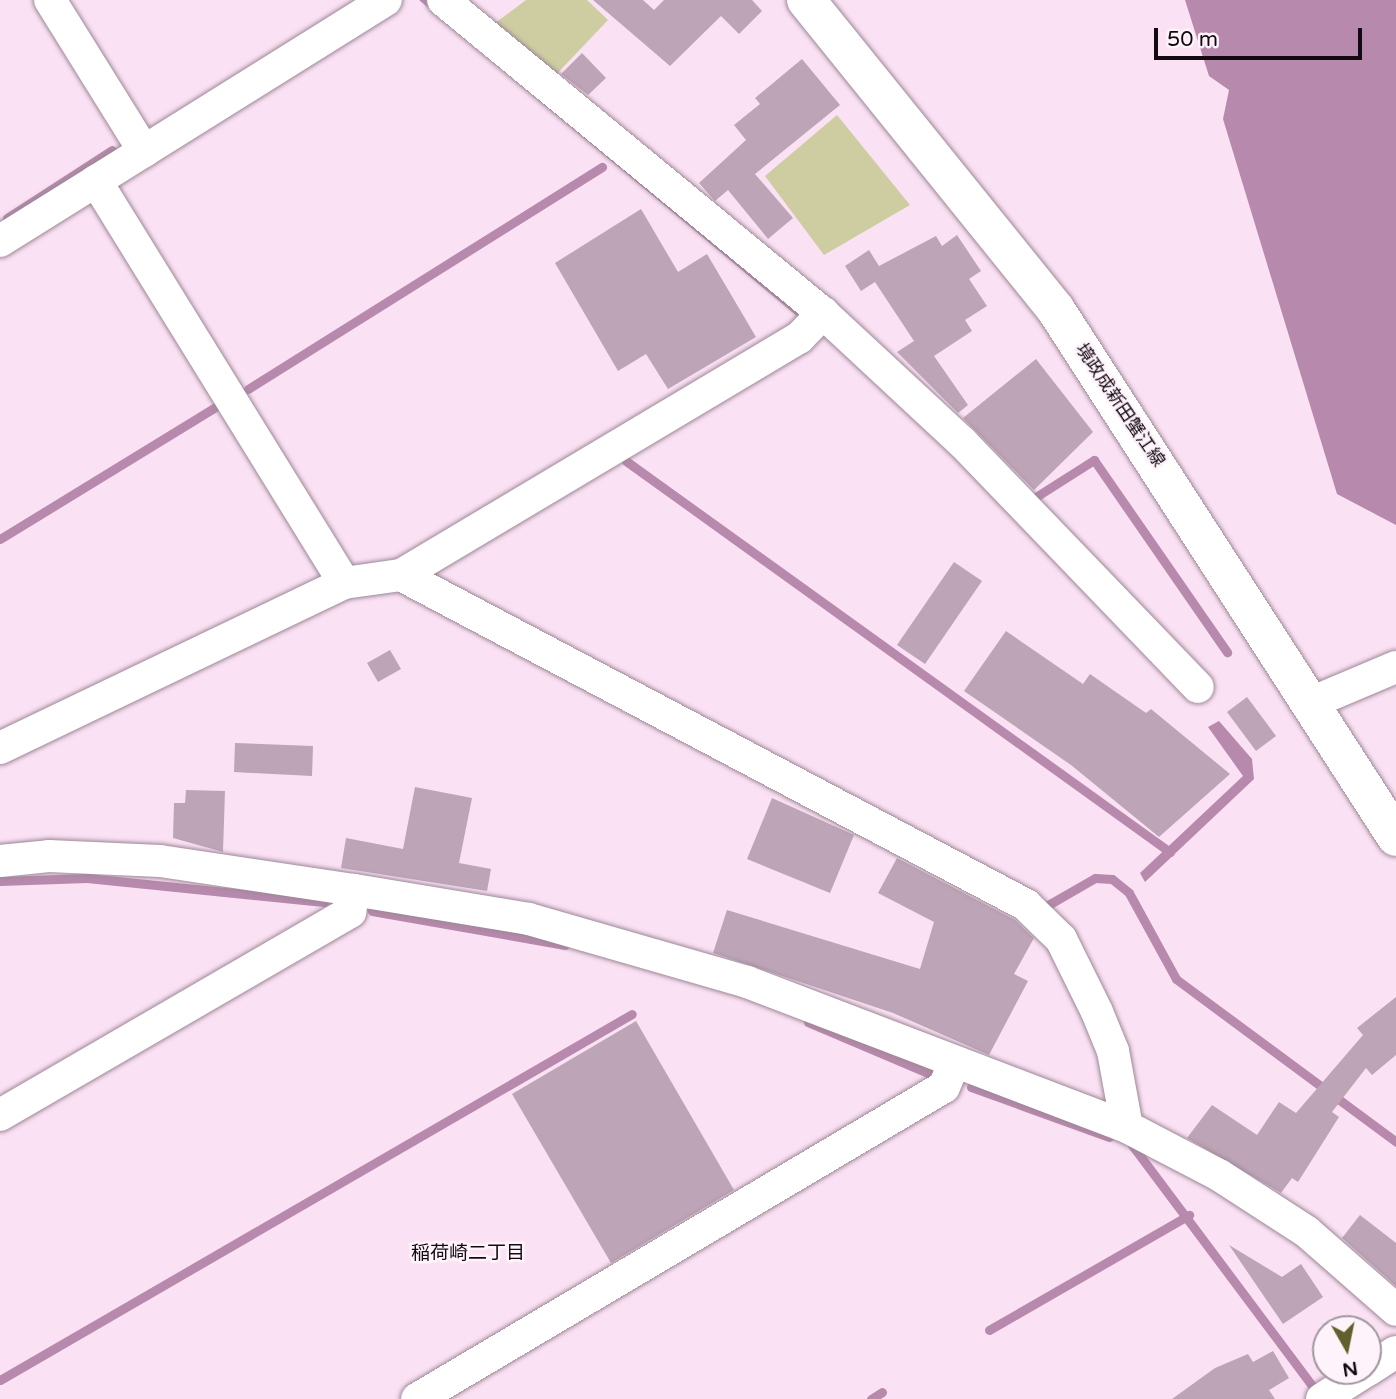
<!DOCTYPE html>
<html>
<head>
<meta charset="utf-8">
<style>
  body { margin:0 }
  #map { position:relative; width:1396px; height:1399px; overflow:hidden; background:#fae1f3; font-family:"Varela Round","Noto Sans JP",sans-serif }
  div>[style] { position:absolute }
  .green>* { inset:0; background:#cecda1 }
  .water>* { inset:0; background:#b789ac }
  .stream>* { height:9px; margin:-4.5px; padding:0 4.5px; transform-origin:4.5px; border-radius:4.5px; background:#b789ac }
  .building>* { inset:0; background:#bda5b7 }
  .roads { filter:drop-shadow(0 0 2px #9d8797) drop-shadow(0 0 2px #9d8797) }
  .minor>* { height:32px; margin:-16px; padding:0 16px; transform-origin:16px; border-radius:16px; background:#fff }
  .secondary>* { height:38px; margin:-19px; padding:0 19px; transform-origin:19px; border-radius:19px; background:#fff }
  span { translate:-50% -50%; white-space:nowrap; text-align:center; line-height:1.15; -webkit-text-stroke:5px #fef3fb; paint-order:stroke }
  .street-label { font-size:18px; color:#120a10 }
  .neighbourhood-label { font-size:19px; color:#120a10 }
  .north { position:absolute; left:1312px; top:1315px; width:70px; height:70px; box-sizing:border-box; background:#fef3fb; border:2px solid #a0969d; border-radius:50%; rotate:171deg; font-size:19px; font-weight:700; line-height:28px; text-align:center; color:#120a10 }
  .north::after { content:''; display:block; margin:auto; width:24px; height:32px; background:#615f2c; clip-path:polygon(50% 0,100% 100%,50% 72%,0 100%) }
  .scale { position:absolute; left:1154px; top:28px; width:208px; height:32px; box-sizing:border-box; border:4px solid #120a10; border-top:0; padding-left:9px; font-size:21px; line-height:24px; white-space:nowrap; color:#120a10; -webkit-text-stroke:5px #fef3fb; paint-order:stroke }
</style>
</head>
<body>
<div id="map">
  <div class="green">
    <div style="clip-path:polygon(526px 0,587px 0,608px 20px,550px 81px,487px 29px)"></div>
    <div style="clip-path:polygon(837px 115px,910px 205px,824px 255px,765px 176px)"></div>
  </div>
  <div class="water">
    <div style="clip-path:polygon(419px 0,432px 0,803px 309px,797px 316px)"></div>
    <div style="clip-path:polygon(1185px 0,1396px 0,1396px 525px,1337px 494px,1223px 119px,1229px 90px,1209px 76px)"></div>
    <div style="clip-path:polygon(1219px 721px,1252px 759px,1254px 779px,1145px 882px,1140px 873px,1243px 776px,1208px 727px)"></div>
  </div>
  <div class="stream">
    <div style="left:7px;top:218px;width:125px;rotate:-32.9deg"></div>
    <div style="left:248px;top:389px;width:418px;rotate:-32.1deg"></div>
    <div style="left:626px;top:461px;width:670px;rotate:35.71deg"></div>
    <div style="left:1031px;top:500px;width:75px;rotate:-32.4deg"></div>
    <div style="left:1094px;top:460px;width:234px;rotate:55.3deg"></div>
    <div style="left:0;top:539px;width:252px;rotate:-31.5deg"></div>
    <div style="left:0;top:881px;width:87px;rotate:-2deg"></div>
    <div style="left:87px;top:878px;width:238px;rotate:5.8deg"></div>
    <div style="left:1048px;top:905px;width:54px;rotate:-29.9deg"></div>
    <div style="left:1095px;top:878px;width:17px;rotate:3deg"></div>
    <div style="left:1112px;top:879px;width:22px;rotate:39deg"></div>
    <div style="left:1129px;top:893px;width:98px;rotate:61.3deg"></div>
    <div style="left:1176px;top:979px;width:274px;rotate:36.5deg"></div>
    <div style="left:372px;top:911px;width:196px;rotate:10deg"></div>
    <div style="left:808px;top:1022px;width:135px;rotate:23.1deg"></div>
    <div style="left:971px;top:1087px;width:147px;rotate:19.9deg"></div>
    <div style="left:1132px;top:1145px;width:306px;rotate:53.2deg"></div>
    <div style="left:989px;top:1330px;width:231px;rotate:-29.9deg"></div>
    <div style="left:0;top:1380px;width:730px;rotate:-30.08deg"></div>
    <div style="left:871px;top:1399px;width:13px;rotate:-32deg"></div>
  </div>
  <div class="building">
    <div style="clip-path:polygon(593px 0,643px 0,654px 10px,664px 0,752px 0,762px 11px,739px 34px,721px 16px,670px 66px)"></div>
    <div style="clip-path:polygon(582px 53px,606px 78px,588px 95px,561px 74px)"></div>
    <div style="clip-path:polygon(802px 59px,840px 105px,755px 174px,793px 218px,768px 239px,728px 190px,715px 201px,699px 183px,746px 140px,734px 125px,760px 104px,755px 98px)"></div>
    <div style="clip-path:polygon(641px 209px,678px 272px,707px 254px,756px 337px,668px 389px,646px 354px,618px 371px,555px 263px)"></div>
    <div style="clip-path:polygon(957px 235px,981px 271px,969px 279px,987px 306px,965px 320px,972px 331px,934px 356px,968px 405px,958px 413px,897px 352px,914px 341px,875px 282px,861px 291px,845px 266px,869px 250px,879px 266px,936px 236px,942px 246px)"></div>
    <div style="clip-path:polygon(1036px 359px,1093px 432px,1034px 490px,963px 418px)"></div>
    <div style="clip-path:polygon(954px 562px,982px 581px,925px 664px,897px 645px)"></div>
    <div style="clip-path:polygon(1006px 631px,1083px 684px,1090px 674px,1146px 713px,1151px 709px,1230px 774px,1159px 837px,1071px 765px,964px 691px)"></div>
    <div style="clip-path:polygon(390px 650px,401px 669px,378px 682px,367px 663px)"></div>
    <div style="clip-path:polygon(1247px 697px,1276px 736px,1256px 751px,1227px 712px)"></div>
    <div style="clip-path:polygon(235px 743px,313px 746px,312px 776px,234px 772px)"></div>
    <div style="clip-path:polygon(415px 787px,472px 798px,459px 863px,491px 869px,487px 891px,341px 868px,346px 838px,403px 849px)"></div>
    <div style="clip-path:polygon(186px 790px,225px 791px,223px 852px,173px 838px,174px 803px,185px 803px)"></div>
    <div style="clip-path:polygon(772px 798px,854px 835px,830px 893px,747px 859px)"></div>
    <div style="clip-path:polygon(897px 858px,1015px 920px,1034px 938px,1014px 974px,1028px 981px,989px 1055px,893px 1013px,713px 953px,727px 910px,920px 969px,934px 922px,878px 893px)"></div>
    <div style="clip-path:polygon(1396px 997px,1396px 1055px,1372px 1075px,1366px 1068px,1332px 1112px,1339px 1117px,1298px 1182px,1292px 1178px,1281px 1193px,1187px 1138px,1212px 1105px,1257px 1135px,1279px 1102px,1296px 1113px,1363px 1035px,1357px 1028px)"></div>
    <div style="clip-path:polygon(636px 1021px,734px 1190px,611px 1263px,512px 1094px)"></div>
    <div style="clip-path:polygon(1360px 1215px,1396px 1243px,1396px 1286px,1342px 1238px)"></div>
    <div style="clip-path:polygon(1229px 1245px,1282px 1277px,1301px 1264px,1323px 1297px,1283px 1324px)"></div>
    <div style="clip-path:polygon(1273px 1351px,1289px 1378px,1269px 1390px,1275px 1399px,1172px 1399px,1215px 1368px,1248px 1354px,1253px 1362px)"></div>
  </div>
  <div class="roads">
    <div class="minor">
      <div style="left:50px;top:0;width:178px;rotate:58.1deg"></div>
      <div style="left:443px;top:0;width:492px;rotate:39.5deg"></div>
      <div style="left:823px;top:313px;width:190px;rotate:42.9deg"></div>
      <div style="left:962px;top:442px;width:340px;rotate:46.1deg"></div>
      <div style="left:96px;top:181px;width:472px;rotate:58.3deg"></div>
      <div style="left:0;top:241px;width:455px;rotate:-32deg"></div>
      <div style="left:401px;top:575px;width:463px;rotate:-30.8deg"></div>
      <div style="left:799px;top:338px;width:35px;rotate:-46deg"></div>
      <div style="left:1313px;top:702px;width:90px;rotate:-22.9deg"></div>
      <div style="left:0;top:748px;width:382px;rotate:-25.6deg"></div>
      <div style="left:344px;top:583px;width:58px;rotate:-8deg"></div>
      <div style="left:401px;top:575px;width:707px;rotate:27.83deg"></div>
      <div style="left:1026px;top:905px;width:49px;rotate:44.2deg"></div>
      <div style="left:1061px;top:939px;width:81px;rotate:63.7deg"></div>
      <div style="left:1097px;top:1012px;width:42px;rotate:67.7deg"></div>
      <div style="left:1113px;top:1051px;width:77px;rotate:79.6deg"></div>
      <div style="left:0;top:861px;width:49px;rotate:-5.8deg"></div>
      <div style="left:49px;top:856px;width:111px;rotate:2.6deg"></div>
      <div style="left:160px;top:861px;width:196px;rotate:8.5deg"></div>
      <div style="left:354px;top:890px;width:177px;rotate:9.4deg"></div>
      <div style="left:529px;top:919px;width:227px;rotate:16.1deg"></div>
      <div style="left:747px;top:982px;width:407px;rotate:20.9deg"></div>
      <div style="left:1127px;top:1127px;width:104px;rotate:27.6deg"></div>
      <div style="left:1219px;top:1175px;width:105px;rotate:32.9deg"></div>
      <div style="left:1307px;top:1232px;width:118px;rotate:41.2deg"></div>
      <div style="left:0;top:1115px;width:405px;rotate:-30.1deg"></div>
      <div style="left:350px;top:912px;width:22px;rotate:-80deg"></div>
      <div style="left:1368px;top:1370px;width:33px;rotate:-33deg"></div>
      <div style="left:417px;top:1399px;width:612px;rotate:-30.63deg"></div>
      <div style="left:944px;top:1087px;width:26px;rotate:-67deg"></div>
      <div style="left:1322px;top:1399px;width:52px;rotate:-32.5deg"></div>
    </div>
    <div class="secondary">
      <div style="left:806px;top:0;width:398px;rotate:51.1deg"></div>
      <div style="left:1056px;top:310px;width:627px;rotate:57.17deg"></div>
    </div>
  </div>
  <div class="street-label">
    <span style="left:1120px;top:405px;rotate:56deg">境政成新田蟹江線</span>
  </div>
  <div class="neighbourhood-label">
    <span style="left:468px;top:1254px">稲荷崎二丁目</span>
  </div>
  <div class="north">N</div>
  <div class="scale">50 m</div>
</div>
</body>
</html>
